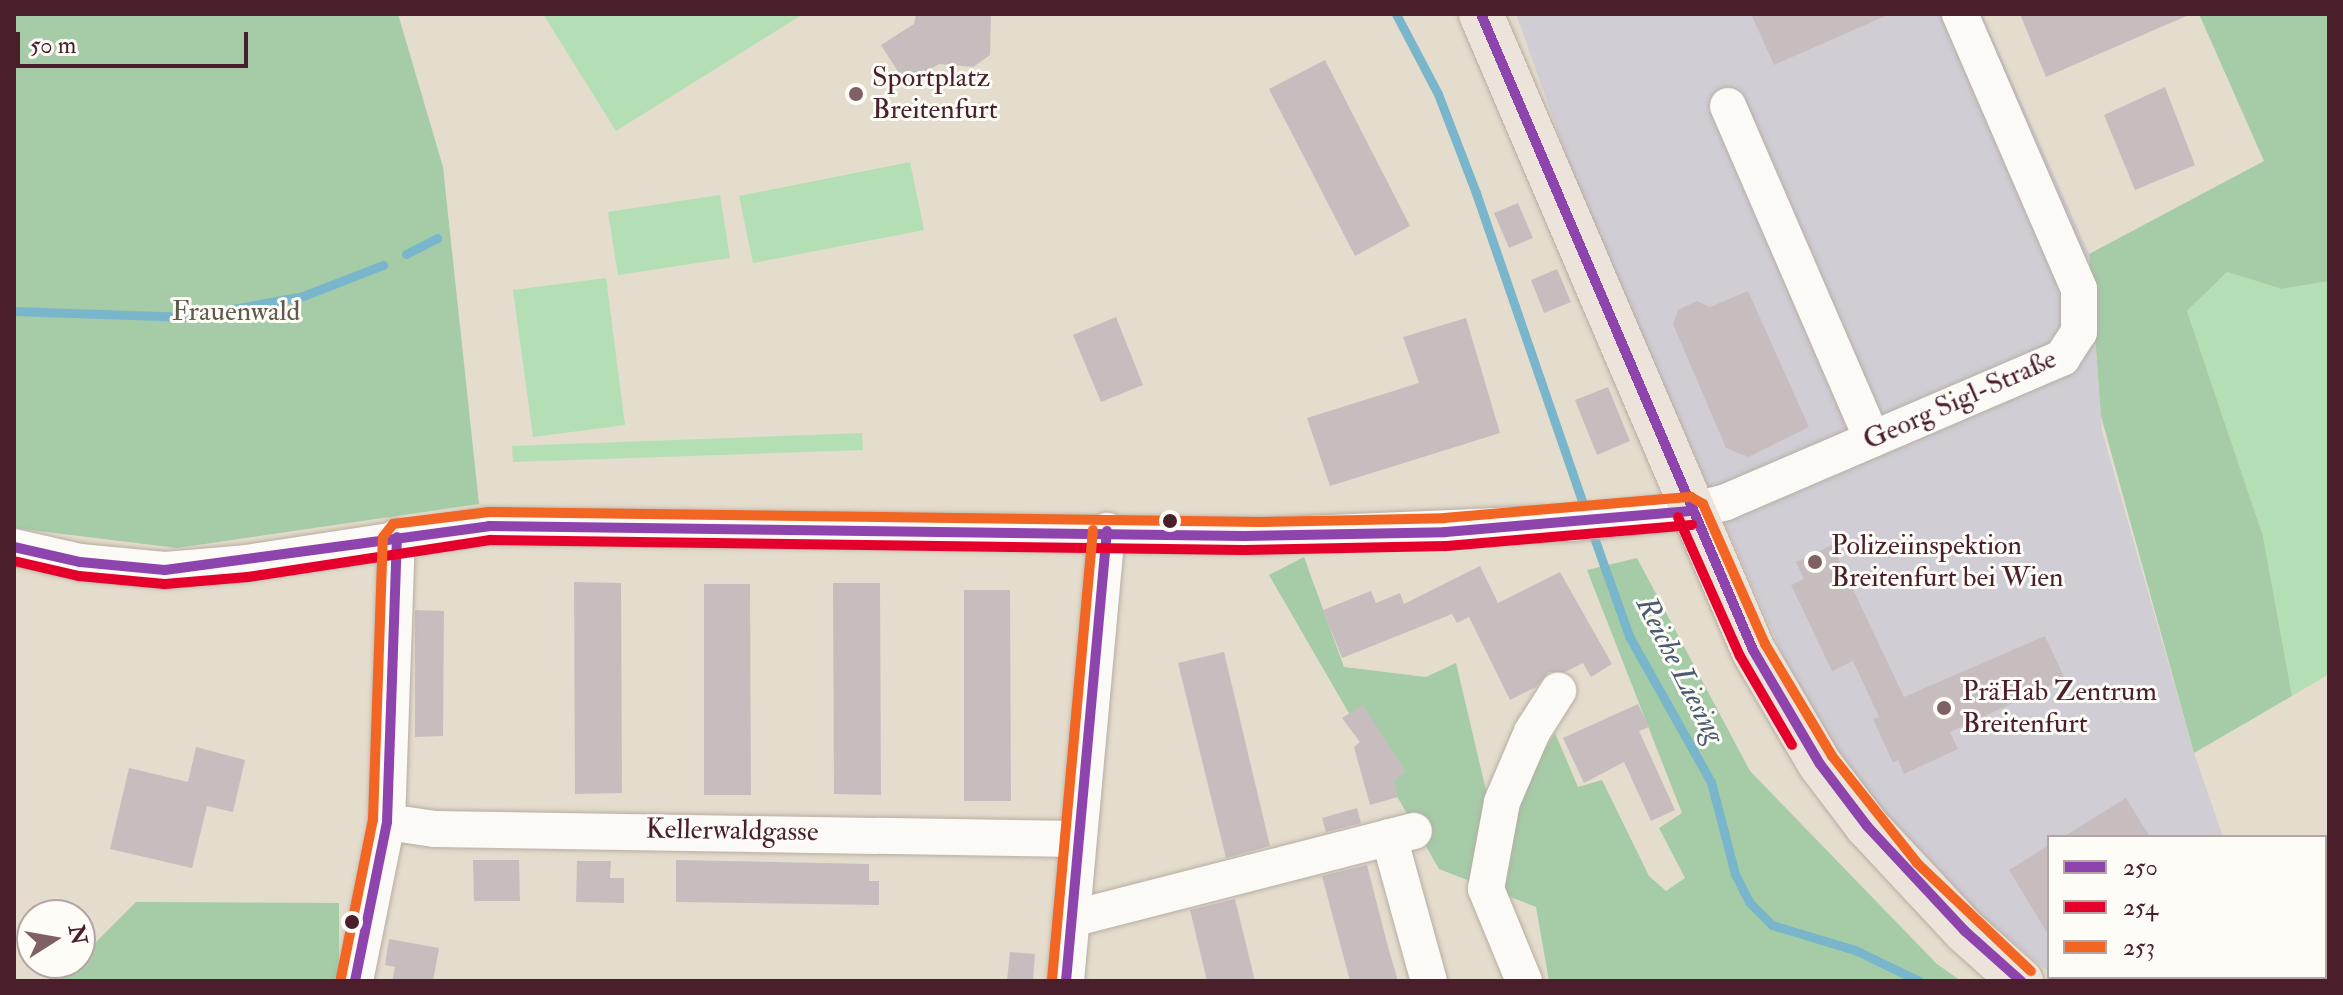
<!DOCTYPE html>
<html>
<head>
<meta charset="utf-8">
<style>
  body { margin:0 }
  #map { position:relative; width:2343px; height:995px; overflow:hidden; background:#e4dccc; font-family:"IM FELL Double Pica",serif }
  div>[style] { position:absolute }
  .industrial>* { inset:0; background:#d1cdd5 }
  .green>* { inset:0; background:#b4dfb5 }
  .forest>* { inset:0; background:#a5cca7 }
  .stream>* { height:9px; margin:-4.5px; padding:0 4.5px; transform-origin:4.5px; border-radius:4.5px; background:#7ab6cb }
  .building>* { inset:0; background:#c8bdbe }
  .roads { filter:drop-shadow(0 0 2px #b6ada3) drop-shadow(0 0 2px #b6ada3) }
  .minor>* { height:36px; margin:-18px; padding:0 18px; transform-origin:18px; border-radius:18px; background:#fbfaf7 }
  .major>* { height:44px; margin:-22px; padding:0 22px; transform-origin:22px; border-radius:22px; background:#ece4da }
  .bus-1>* { height:10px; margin:-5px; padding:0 5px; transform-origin:5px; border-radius:5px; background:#8e44ad }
  .bus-2>* { height:10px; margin:-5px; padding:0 5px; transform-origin:5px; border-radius:5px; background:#e4002b }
  .bus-3>* { height:10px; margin:-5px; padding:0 5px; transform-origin:5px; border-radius:5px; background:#f26522 }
  .dots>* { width:22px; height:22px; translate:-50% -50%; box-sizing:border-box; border:4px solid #fdfcf7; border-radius:50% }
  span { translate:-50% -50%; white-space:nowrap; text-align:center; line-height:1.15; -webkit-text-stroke:6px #fdfcf7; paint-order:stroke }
  .poi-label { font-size:28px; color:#4a1f2b }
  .left { translate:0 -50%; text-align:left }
  .park-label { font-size:28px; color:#5e594f }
  .street-label { font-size:28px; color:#4a1f2b }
  .water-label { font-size:30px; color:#4b5b73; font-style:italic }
  .frame { position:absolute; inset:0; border:16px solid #4a1f2b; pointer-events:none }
  .legend { position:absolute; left:2047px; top:835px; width:280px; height:144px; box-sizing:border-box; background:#fdfcf7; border:2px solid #b5a4a5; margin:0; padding:10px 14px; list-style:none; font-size:24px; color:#4a1f2b }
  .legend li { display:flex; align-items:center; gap:16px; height:40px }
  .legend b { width:40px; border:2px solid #b5a4a5 }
  .north { position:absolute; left:16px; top:899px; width:80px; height:80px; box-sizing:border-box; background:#fdfcf7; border:2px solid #b5a4a5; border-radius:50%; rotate:79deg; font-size:22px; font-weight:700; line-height:32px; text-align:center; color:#4a1f2b }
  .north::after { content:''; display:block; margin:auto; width:28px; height:36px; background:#806163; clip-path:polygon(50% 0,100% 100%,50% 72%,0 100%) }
  .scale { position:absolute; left:16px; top:32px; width:232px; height:36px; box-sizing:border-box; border:4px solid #4a1f2b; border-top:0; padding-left:10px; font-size:24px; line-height:28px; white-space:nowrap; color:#4a1f2b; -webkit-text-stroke:6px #fdfcf7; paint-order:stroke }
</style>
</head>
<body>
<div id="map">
  <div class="industrial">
    <div style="clip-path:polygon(1516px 14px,1982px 14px,2089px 254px,2102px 431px,2194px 753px,2223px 837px,2049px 837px,2049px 972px,1959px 897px,1855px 778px,1803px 701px,1583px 202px)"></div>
  </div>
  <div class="green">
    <div style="clip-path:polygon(543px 14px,803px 14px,616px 131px)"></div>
    <div style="clip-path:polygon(910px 162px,924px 230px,753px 263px,739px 196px)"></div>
    <div style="clip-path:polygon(720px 195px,730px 258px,618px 275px,608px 212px)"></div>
    <div style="clip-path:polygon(2227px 272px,2282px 289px,2329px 281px,2329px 674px,2292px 696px,2263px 536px,2187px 311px)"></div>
    <div style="clip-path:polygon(606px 278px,625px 425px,533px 437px,513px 290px)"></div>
    <div style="clip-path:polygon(862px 433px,863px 450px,513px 462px,512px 446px)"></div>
  </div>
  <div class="forest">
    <div style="clip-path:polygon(14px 14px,398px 14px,443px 167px,479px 504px,177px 548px,14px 528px)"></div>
    <div style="clip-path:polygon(2199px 14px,2329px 14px,2329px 281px,2282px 289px,2227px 272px,2187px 311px,2263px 536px,2292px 696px,2194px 753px,2101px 416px,2089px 254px,2264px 161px)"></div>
    <div style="clip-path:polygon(1304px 557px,1344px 667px,1426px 677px,1456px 663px,1489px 803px,1500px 822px,1555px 733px,1578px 787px,1602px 780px,1649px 876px,1666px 891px,1685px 878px,1659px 828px,1682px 813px,1587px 570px,1637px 558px,1750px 771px,1937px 964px,1961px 981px,1549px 981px,1536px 907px,1439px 869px,1269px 575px)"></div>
    <div style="clip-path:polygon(136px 902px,339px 903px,339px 981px,57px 981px)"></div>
  </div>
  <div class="stream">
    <div style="left:1396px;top:14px;width:90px;rotate:62.3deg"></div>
    <div style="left:1438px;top:94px;width:106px;rotate:69deg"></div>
    <div style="left:1476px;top:193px;width:341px;rotate:71deg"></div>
    <div style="left:406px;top:254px;width:35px;rotate:-27deg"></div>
    <div style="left:14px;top:311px;width:175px;rotate:2deg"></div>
    <div style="left:189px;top:317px;width:116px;rotate:-10.4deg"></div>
    <div style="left:303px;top:296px;width:86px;rotate:-21.2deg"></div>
    <div style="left:1591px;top:529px;width:114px;rotate:70.4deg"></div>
    <div style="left:1629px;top:636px;width:167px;rotate:60.7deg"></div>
    <div style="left:1711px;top:782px;width:95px;rotate:75.4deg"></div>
    <div style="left:1735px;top:874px;width:31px;rotate:63deg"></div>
    <div style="left:1749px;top:902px;width:33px;rotate:45deg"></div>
    <div style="left:1772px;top:925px;width:87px;rotate:16.8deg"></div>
    <div style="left:1855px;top:950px;width:71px;rotate:25.8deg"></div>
  </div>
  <div class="building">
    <div style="clip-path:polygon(916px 14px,991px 14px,990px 55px,973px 67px,939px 64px,906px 84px,881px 45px,914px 24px)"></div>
    <div style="clip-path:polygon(1751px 14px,1890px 14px,1774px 65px)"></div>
    <div style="clip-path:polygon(2020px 14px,2191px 14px,2046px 77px)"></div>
    <div style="clip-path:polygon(1325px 60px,1410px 226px,1355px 256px,1269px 89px)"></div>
    <div style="clip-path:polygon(2165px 87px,2195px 165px,2135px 190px,2104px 115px)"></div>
    <div style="clip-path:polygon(1518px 203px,1533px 238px,1509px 248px,1494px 213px)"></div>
    <div style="clip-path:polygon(1557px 269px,1571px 302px,1544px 313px,1531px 280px)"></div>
    <div style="clip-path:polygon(1748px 291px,1809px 427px,1748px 457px,1726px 448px,1673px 324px,1678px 310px,1697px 301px,1710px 307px)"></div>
    <div style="clip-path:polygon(1116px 317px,1143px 385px,1101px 402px,1073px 335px)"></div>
    <div style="clip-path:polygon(1466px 318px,1500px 433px,1330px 486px,1307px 418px,1419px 383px,1403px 337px)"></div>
    <div style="clip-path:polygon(1608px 387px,1630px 441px,1597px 455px,1575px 400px)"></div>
    <div style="clip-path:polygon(1832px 545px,1904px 697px,2045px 636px,2065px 679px,1950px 732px,1958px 749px,1904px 774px,1898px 760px,1893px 763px,1873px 719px,1879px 717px,1853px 661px,1832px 671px,1791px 585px,1804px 579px,1796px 562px)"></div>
    <div style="clip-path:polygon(1480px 566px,1498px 603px,1560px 572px,1612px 664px,1591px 677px,1583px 663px,1565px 672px,1549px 672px,1536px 687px,1510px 700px,1469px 617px,1457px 623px,1452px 614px,1342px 658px,1323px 610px,1371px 591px,1376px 603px,1400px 593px,1404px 604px)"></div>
    <div style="clip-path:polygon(574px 582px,621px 583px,622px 793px,575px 794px)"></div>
    <div style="clip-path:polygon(833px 583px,880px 583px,881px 795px,834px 794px)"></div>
    <div style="clip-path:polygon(704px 584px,750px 584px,751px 795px,704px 795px)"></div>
    <div style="clip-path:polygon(964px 590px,1010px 590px,1011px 801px,964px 801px)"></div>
    <div style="clip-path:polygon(415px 610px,444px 611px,443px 736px,415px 737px)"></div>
    <div style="clip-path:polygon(1224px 652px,1270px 846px,1226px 858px,1178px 663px)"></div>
    <div style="clip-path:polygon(1638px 704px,1649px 727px,1639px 731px,1675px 810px,1651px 821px,1624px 762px,1584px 783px,1563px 738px)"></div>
    <div style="clip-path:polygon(1363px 705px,1406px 772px,1394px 781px,1398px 797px,1370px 805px,1354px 747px,1360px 742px,1342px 718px)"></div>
    <div style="clip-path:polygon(196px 747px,245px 760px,233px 812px,207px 806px,192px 868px,110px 849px,129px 768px,188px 782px)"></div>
    <div style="clip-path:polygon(2126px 798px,2150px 837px,2063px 837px)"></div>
    <div style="clip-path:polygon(1357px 808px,1361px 823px,1326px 832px,1322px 818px)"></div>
    <div style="clip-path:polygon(2049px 845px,2049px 936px,2009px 870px)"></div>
    <div style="clip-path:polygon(473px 860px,519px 860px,520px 901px,474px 901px)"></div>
    <div style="clip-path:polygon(676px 860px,869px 864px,869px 881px,879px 881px,879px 905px,676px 902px)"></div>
    <div style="clip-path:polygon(577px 861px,611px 861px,610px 878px,624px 878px,624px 903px,576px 902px)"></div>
    <div style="clip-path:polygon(1367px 865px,1388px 947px,1398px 981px,1350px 981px,1322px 876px)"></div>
    <div style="clip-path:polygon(1235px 899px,1255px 981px,1207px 981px,1190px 910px)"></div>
    <div style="clip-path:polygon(389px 939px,439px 948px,433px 981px,392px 981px,395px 967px,385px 965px)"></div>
    <div style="clip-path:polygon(1010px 952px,1035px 954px,1033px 981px,1007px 981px)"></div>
  </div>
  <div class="roads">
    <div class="minor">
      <div style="left:1728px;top:106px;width:363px;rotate:66.6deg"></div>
      <div style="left:14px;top:547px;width:68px;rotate:12.8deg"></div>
      <div style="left:80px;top:562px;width:85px;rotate:5.4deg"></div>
      <div style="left:165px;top:570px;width:81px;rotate:-4.9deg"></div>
      <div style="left:246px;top:563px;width:246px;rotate:-8.7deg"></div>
      <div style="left:489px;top:526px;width:771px;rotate:0.74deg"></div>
      <div style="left:1260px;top:536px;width:310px;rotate:-2.4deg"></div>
      <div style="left:1570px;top:523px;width:122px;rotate:-5.7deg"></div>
      <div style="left:1691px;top:511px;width:36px;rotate:-14deg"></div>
      <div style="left:1726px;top:502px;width:366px;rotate:-23.2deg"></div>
      <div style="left:2062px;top:358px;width:31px;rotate:-57deg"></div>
      <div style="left:2079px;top:332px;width:43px;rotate:-90deg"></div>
      <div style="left:2079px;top:289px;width:300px;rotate:-113.4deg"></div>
      <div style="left:387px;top:822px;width:49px;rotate:8.3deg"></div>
      <div style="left:435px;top:829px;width:642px;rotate:0.89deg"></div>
      <div style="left:1389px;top:837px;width:149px;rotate:74.5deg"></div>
      <div style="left:1071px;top:919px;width:354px;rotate:-14.4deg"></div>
      <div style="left:355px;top:981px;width:162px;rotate:-78.6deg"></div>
      <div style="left:387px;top:822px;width:285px;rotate:-88deg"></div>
      <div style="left:1066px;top:981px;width:452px;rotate:-84.8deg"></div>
      <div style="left:1524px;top:981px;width:100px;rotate:-112.4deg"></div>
      <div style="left:1486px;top:889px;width:88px;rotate:-79.6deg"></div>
      <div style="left:1502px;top:802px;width:76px;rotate:-66.8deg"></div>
      <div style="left:1532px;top:732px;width:49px;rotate:-57.6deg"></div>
    </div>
    <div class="major">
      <div style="left:1481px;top:14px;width:692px;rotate:66.84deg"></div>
      <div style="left:1753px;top:650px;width:132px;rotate:59.6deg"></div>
      <div style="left:1820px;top:764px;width:78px;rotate:52.8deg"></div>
      <div style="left:1867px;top:826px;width:144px;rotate:47deg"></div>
      <div style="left:1965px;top:931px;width:75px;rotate:41.8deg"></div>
    </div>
  </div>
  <div class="bus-1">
    <div style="left:1481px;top:14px;width:692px;rotate:66.84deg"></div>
    <div style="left:1753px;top:650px;width:132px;rotate:59.6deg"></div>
    <div style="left:1820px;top:764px;width:78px;rotate:52.8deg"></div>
    <div style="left:1867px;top:826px;width:144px;rotate:47deg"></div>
    <div style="left:1965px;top:931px;width:75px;rotate:41.8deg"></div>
    <div style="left:14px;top:547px;width:68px;rotate:12.8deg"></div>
    <div style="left:80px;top:562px;width:85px;rotate:5.4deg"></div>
    <div style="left:165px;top:570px;width:327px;rotate:-7.7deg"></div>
    <div style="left:489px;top:526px;width:755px;rotate:0.76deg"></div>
    <div style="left:1244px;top:536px;width:201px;rotate:-1.1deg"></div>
    <div style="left:1445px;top:532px;width:247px;rotate:-4.9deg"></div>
    <div style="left:355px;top:981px;width:162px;rotate:-78.6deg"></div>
    <div style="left:387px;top:822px;width:285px;rotate:-88deg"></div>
    <div style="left:1066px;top:981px;width:452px;rotate:-84.8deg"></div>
  </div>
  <div class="bus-2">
    <div style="left:1678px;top:517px;width:152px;rotate:66deg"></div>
    <div style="left:1740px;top:656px;width:103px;rotate:59.7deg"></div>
    <div style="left:14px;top:561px;width:67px;rotate:13deg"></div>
    <div style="left:79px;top:576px;width:86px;rotate:5.3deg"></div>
    <div style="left:165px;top:584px;width:83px;rotate:-4.8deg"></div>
    <div style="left:248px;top:577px;width:245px;rotate:-8.7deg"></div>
    <div style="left:490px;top:540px;width:754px;rotate:0.76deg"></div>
    <div style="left:1244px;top:550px;width:202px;rotate:-1.1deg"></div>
    <div style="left:1446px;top:546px;width:247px;rotate:-4.9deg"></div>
  </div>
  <div class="bus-3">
    <div style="left:341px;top:978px;width:161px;rotate:-78.6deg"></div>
    <div style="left:373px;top:820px;width:283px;rotate:-88deg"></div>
    <div style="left:383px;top:537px;width:16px;rotate:-52deg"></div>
    <div style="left:393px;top:524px;width:97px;rotate:-7.1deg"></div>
    <div style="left:489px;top:512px;width:771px;rotate:0.74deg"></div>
    <div style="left:1260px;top:522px;width:184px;rotate:-1.2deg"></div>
    <div style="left:1444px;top:518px;width:248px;rotate:-4.9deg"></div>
    <div style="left:1691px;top:497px;width:14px;rotate:30deg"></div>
    <div style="left:1703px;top:504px;width:153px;rotate:66.1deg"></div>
    <div style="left:1765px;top:644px;width:131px;rotate:59.1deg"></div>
    <div style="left:1832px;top:756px;width:137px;rotate:51.5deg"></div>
    <div style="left:1917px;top:863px;width:157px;rotate:43.5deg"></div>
    <div style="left:1052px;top:980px;width:452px;rotate:-84.8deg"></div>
  </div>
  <div class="dots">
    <div style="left:856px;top:94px;background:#806163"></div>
    <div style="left:1170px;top:521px;background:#4a1f2b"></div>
    <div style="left:1815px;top:562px;background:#806163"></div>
    <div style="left:1944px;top:708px;background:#806163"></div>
    <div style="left:352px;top:922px;background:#4a1f2b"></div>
  </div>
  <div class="poi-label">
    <span class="left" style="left:872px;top:94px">Sportplatz<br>Breitenfurt</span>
    <span class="left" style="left:1831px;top:562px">Polizeiinspektion<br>Breitenfurt bei Wien</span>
    <span class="left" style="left:1962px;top:708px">PräHab Zentrum<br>Breitenfurt</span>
  </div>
  <div class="park-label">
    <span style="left:236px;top:312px">Frauenwald</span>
  </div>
  <div class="street-label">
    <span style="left:1960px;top:400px;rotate:-24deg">Georg Sigl-Straße</span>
    <span style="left:732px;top:831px;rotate:1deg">Kellerwaldgasse</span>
  </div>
  <div class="water-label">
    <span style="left:1680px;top:670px;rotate:63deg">Reiche Liesing</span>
  </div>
  <div class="frame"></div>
  <ul class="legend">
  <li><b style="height:10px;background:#8e44ad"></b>250</li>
  <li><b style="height:10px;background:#e4002b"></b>254</li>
  <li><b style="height:10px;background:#f26522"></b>253</li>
  </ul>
  <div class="north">N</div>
  <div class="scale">50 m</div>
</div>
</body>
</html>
